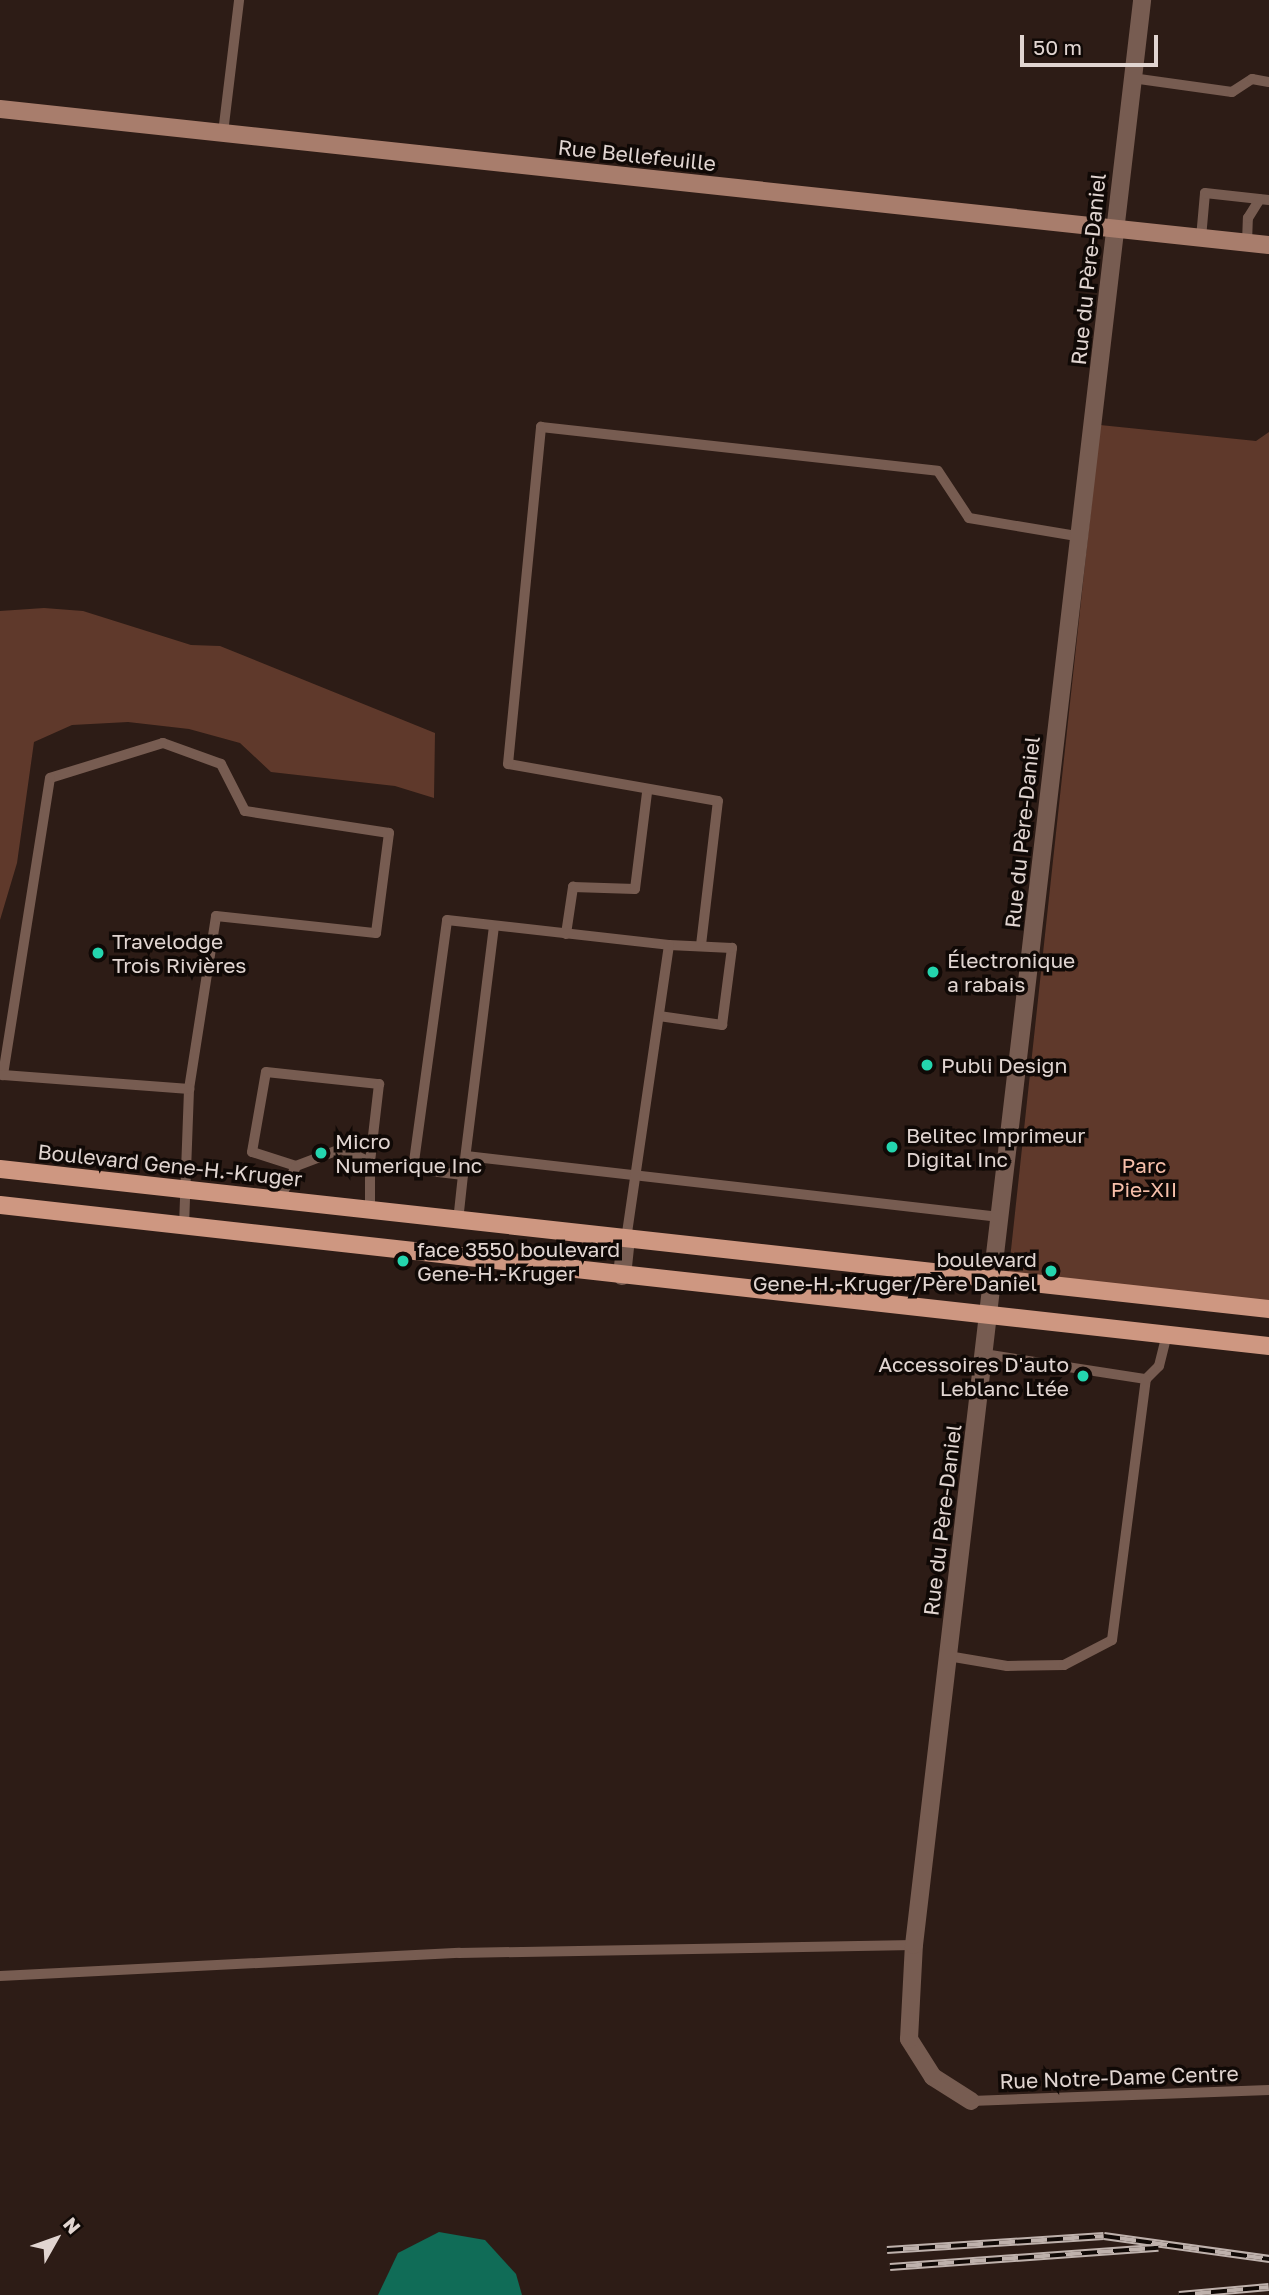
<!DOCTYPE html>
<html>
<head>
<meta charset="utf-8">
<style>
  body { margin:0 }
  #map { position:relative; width:1269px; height:2295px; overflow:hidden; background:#2d1c16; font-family:"Golos Text",sans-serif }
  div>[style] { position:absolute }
  .green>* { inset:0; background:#5f392b }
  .water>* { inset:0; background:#106c57 }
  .lane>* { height:10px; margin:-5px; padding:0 5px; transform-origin:5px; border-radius:5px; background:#775c51 }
  .street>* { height:18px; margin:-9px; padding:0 9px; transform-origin:9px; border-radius:9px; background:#775c51 }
  .secondary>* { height:18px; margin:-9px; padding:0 9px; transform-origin:9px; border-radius:9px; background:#a87d6c }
  .primary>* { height:18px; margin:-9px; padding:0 9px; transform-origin:9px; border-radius:9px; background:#ce9781 }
  .rail>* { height:8px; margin-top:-4px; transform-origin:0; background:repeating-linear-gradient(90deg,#100906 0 16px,#beb1ac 0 32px); box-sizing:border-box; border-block:2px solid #beb1ac }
  .dots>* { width:19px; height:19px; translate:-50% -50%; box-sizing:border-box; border:4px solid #100906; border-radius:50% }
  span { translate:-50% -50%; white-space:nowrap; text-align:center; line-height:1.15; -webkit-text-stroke:7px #100906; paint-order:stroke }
  .street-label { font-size:21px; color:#e1d5d1 }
  .poi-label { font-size:21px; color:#e1d5d1 }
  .left { translate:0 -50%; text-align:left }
  .right { translate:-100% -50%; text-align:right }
  .park-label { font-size:21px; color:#f6bfaa }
  .north { position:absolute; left:21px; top:2204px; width:70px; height:70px; -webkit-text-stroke:5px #100906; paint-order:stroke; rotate:50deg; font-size:19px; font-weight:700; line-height:28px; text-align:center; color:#e1d5d1 }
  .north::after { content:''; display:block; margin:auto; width:24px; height:32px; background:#e1d5d1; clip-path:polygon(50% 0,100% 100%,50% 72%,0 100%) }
  .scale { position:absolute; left:1020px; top:35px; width:138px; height:32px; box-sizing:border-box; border:4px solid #e1d5d1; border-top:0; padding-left:9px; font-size:21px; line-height:24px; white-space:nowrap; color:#e1d5d1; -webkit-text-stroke:5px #100906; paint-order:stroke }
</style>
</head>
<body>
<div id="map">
  <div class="green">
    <div style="clip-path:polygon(1100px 425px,1256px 441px,1269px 432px,1269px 1317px,1007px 1287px)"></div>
    <div style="clip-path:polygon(44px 608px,83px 611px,191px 645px,220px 646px,435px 733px,434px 798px,395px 786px,271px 772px,240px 743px,189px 729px,128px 722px,72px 725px,34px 742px,17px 863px,0 920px,0 611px)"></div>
  </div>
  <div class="water">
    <div style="clip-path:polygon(439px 2232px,485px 2240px,516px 2274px,522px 2295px,378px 2295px,398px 2253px)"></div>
  </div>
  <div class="lane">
    <div style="left:1132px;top:78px;width:101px;rotate:8deg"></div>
    <div style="left:1232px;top:92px;width:24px;rotate:-33deg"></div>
    <div style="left:1252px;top:79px;width:17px;rotate:10deg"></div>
    <div style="left:223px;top:133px;width:134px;rotate:-83.1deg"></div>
    <div style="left:1201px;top:238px;width:45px;rotate:-84.9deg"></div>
    <div style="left:1205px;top:193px;width:64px;rotate:6.2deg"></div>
    <div style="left:1247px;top:243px;width:25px;rotate:-88deg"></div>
    <div style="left:1248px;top:218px;width:22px;rotate:-58deg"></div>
    <div style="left:566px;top:934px;width:48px;rotate:-81.5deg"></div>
    <div style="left:573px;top:887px;width:62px;rotate:1.8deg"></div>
    <div style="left:635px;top:889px;width:97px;rotate:-82.9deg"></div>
    <div style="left:701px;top:945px;width:145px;rotate:-83.3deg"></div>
    <div style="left:718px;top:801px;width:213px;rotate:-170deg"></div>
    <div style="left:508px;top:764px;width:339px;rotate:-84.4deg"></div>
    <div style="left:541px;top:427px;width:399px;rotate:6.3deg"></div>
    <div style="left:938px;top:471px;width:56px;rotate:56.6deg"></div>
    <div style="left:969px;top:518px;width:115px;rotate:9.5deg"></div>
    <div style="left:659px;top:1016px;width:64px;rotate:8.1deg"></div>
    <div style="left:722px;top:1025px;width:78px;rotate:-82.6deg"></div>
    <div style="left:732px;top:948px;width:63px;rotate:-177.3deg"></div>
    <div style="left:466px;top:1156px;width:537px;rotate:6.52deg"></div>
    <div style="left:296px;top:1166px;width:46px;rotate:-162.3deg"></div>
    <div style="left:252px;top:1152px;width:81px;rotate:-80.1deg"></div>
    <div style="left:266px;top:1072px;width:114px;rotate:6.1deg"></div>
    <div style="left:379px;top:1084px;width:79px;rotate:96.6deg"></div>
    <div style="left:463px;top:1175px;width:250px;rotate:-82.9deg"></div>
    <div style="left:279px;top:1200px;width:38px;rotate:-63deg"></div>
    <div style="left:296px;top:1166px;width:48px;rotate:-20.7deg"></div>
    <div style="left:341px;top:1149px;width:32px;rotate:24deg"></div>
    <div style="left:370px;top:1162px;width:49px;rotate:90deg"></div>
    <div style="left:458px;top:1221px;width:46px;rotate:-83.8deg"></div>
    <div style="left:463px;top:1175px;width:50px;rotate:-173.2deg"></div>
    <div style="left:413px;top:1169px;width:251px;rotate:-82.2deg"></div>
    <div style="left:447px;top:920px;width:223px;rotate:6.4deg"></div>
    <div style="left:669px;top:945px;width:298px;rotate:98.3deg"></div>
    <div style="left:184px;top:1226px;width:137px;rotate:-87.9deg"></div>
    <div style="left:189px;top:1089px;width:175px;rotate:-81.1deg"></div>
    <div style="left:216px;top:916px;width:161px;rotate:6.1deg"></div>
    <div style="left:376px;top:933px;width:101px;rotate:-82.6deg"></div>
    <div style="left:389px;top:833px;width:146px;rotate:-171.3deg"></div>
    <div style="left:245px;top:811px;width:53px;rotate:-117.1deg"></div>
    <div style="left:221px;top:764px;width:62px;rotate:-160.1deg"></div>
    <div style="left:163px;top:743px;width:118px;rotate:162.8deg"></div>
    <div style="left:50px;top:778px;width:301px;rotate:99deg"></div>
    <div style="left:3px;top:1075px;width:187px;rotate:4.3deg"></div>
    <div style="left:984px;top:1354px;width:164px;rotate:8.8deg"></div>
    <div style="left:1146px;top:1379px;width:18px;rotate:-45deg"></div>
    <div style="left:1159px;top:1366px;width:32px;rotate:-76deg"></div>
    <div style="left:948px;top:1656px;width:60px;rotate:9.6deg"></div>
    <div style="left:1007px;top:1666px;width:57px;rotate:-1deg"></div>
    <div style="left:1064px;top:1665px;width:54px;rotate:-27.5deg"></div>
    <div style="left:1112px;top:1640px;width:263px;rotate:-82.6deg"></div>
    <div style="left:0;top:1976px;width:460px;rotate:-2.9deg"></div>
    <div style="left:459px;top:1953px;width:455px;rotate:-1deg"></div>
    <div style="left:971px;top:2101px;width:298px;rotate:-2.1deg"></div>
  </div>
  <div class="street">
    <div style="left:622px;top:1276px;width:36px;rotate:-84deg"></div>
    <div style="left:971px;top:2101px;width:45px;rotate:-147.7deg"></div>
    <div style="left:933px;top:2077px;width:45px;rotate:-122.3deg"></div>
    <div style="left:909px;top:2039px;width:94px;rotate:-87deg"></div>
    <div style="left:914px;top:1945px;width:1958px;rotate:-83.31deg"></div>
  </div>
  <div class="secondary">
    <div style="left:0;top:109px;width:1276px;rotate:6.12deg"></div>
  </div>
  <div class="primary">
    <div style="left:0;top:1169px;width:1277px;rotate:6.3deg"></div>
    <div style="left:0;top:1205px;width:1277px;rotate:6.34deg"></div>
  </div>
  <div class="rail">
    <div style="left:887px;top:2250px;width:217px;rotate:-3.7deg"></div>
    <div style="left:1104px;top:2236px;width:167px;rotate:7.9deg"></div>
    <div style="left:890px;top:2267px;width:269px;rotate:-4.1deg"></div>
    <div style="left:1179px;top:2295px;width:90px;rotate:-5.1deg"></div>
  </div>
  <div class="dots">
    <div style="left:98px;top:953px;background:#24d5ae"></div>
    <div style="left:933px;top:972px;background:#24d5ae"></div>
    <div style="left:927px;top:1065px;background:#24d5ae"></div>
    <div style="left:892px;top:1147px;background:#24d5ae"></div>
    <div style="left:321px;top:1153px;background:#24d5ae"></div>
    <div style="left:403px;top:1261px;background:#24d5ae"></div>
    <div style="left:1051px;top:1271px;background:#24d5ae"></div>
    <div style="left:1083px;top:1376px;background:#24d5ae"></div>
  </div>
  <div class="street-label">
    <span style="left:637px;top:155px;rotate:6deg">Rue Bellefeuille</span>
    <span style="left:1088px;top:269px;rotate:-84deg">Rue du Père-Daniel</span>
    <span style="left:1022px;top:832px;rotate:-84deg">Rue du Père-Daniel</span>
    <span style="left:170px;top:1165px;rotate:6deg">Boulevard Gene-H.-Kruger</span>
    <span style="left:942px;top:1520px;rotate:-83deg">Rue du Père-Daniel</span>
    <span style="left:1119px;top:2077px;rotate:-2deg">Rue Notre-Dame Centre</span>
  </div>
  <div class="poi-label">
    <span class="left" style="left:112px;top:953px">Travelodge<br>Trois Rivières</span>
    <span class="left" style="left:947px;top:972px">Électronique<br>a rabais</span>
    <span class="left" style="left:941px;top:1065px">Publi Design</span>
    <span class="left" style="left:906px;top:1147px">Belitec Imprimeur<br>Digital Inc</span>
    <span class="left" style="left:335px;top:1153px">Micro<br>Numerique Inc</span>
    <span class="left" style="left:417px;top:1261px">face 3550 boulevard<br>Gene-H.-Kruger</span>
    <span class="right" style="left:1037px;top:1271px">boulevard<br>Gene-H.-Kruger/Père Daniel</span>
    <span class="right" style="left:1069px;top:1376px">Accessoires D'auto<br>Leblanc Ltée</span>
  </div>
  <div class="park-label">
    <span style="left:1144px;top:1177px">Parc<br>Pie-XII</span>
  </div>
  <div class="north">N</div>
  <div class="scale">50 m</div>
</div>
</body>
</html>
